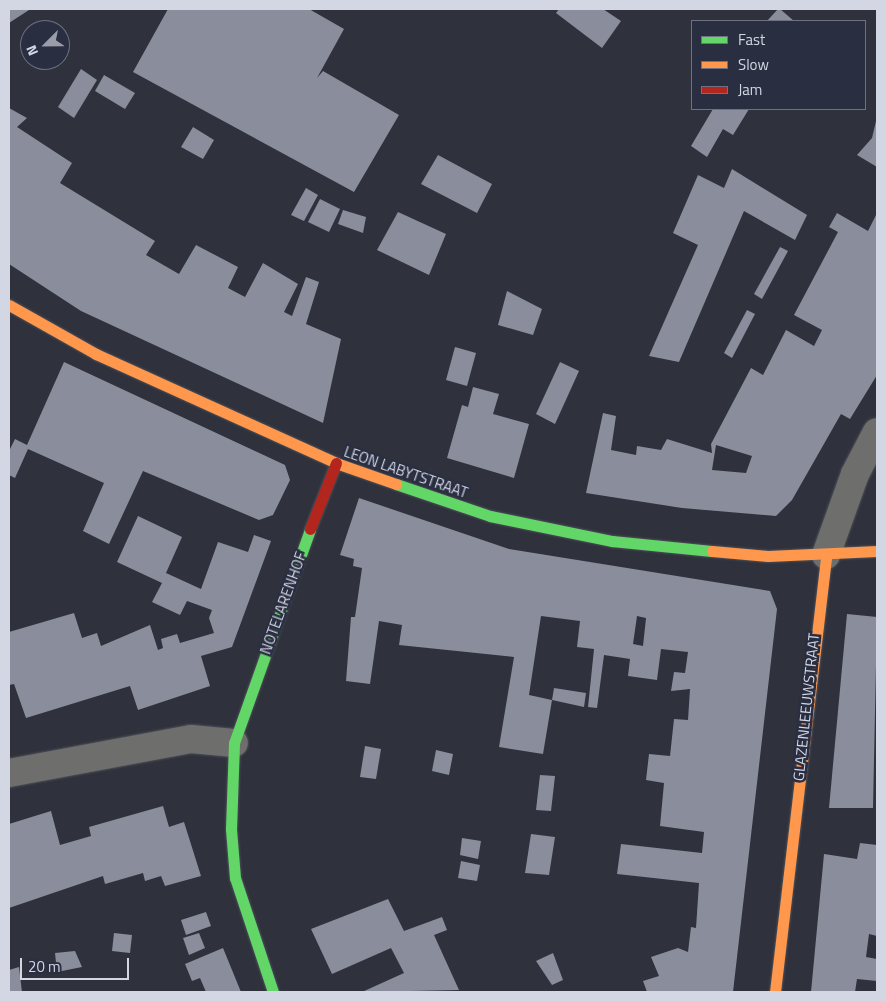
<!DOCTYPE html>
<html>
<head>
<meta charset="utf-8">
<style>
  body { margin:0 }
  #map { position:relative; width:886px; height:1001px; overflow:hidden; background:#2f323c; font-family:"Titillium Web",sans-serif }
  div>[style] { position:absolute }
  .building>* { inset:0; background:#8a8d9c }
  .roads { filter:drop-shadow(0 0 1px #4d5059) drop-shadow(0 0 1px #4d5059) }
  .street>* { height:28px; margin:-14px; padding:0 14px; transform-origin:14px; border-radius:14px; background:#6e6e6c }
  .fast>* { height:11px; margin:-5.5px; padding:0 5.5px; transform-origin:5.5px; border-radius:5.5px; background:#63d668 }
  .slow>* { height:11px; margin:-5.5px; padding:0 5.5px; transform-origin:5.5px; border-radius:5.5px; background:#ff974d }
  .jam>* { height:11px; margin:-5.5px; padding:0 5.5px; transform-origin:5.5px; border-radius:5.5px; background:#b3261e }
  span { translate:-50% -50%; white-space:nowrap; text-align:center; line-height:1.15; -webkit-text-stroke:5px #2a2e41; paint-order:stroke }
  .street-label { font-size:15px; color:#d3d6e3 }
  .frame { position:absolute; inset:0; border:10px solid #d3d6e3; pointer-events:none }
  .legend { position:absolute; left:691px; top:20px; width:175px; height:90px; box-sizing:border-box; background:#2a2e41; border:1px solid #6e7182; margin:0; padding:6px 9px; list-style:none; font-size:15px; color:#d3d6e3 }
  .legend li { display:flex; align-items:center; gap:10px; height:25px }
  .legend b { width:25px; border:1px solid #6e7182 }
  .north { position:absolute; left:20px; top:20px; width:50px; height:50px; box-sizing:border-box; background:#2a2e41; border:1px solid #6e7182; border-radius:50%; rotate:247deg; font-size:14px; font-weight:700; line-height:20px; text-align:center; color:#d3d6e3 }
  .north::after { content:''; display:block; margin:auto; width:18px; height:22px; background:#9a9da9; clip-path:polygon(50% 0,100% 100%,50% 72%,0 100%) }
  .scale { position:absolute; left:20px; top:958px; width:109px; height:22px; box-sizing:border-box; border:2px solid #d3d6e3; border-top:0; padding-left:6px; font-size:15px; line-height:18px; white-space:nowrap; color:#d3d6e3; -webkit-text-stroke:4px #2a2e41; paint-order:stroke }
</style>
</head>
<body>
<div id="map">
  <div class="building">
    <div style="clip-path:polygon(9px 9px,28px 9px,29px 10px,9px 23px)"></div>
    <div style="clip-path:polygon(168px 9px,309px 9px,344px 29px,317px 78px,323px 71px,399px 115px,354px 192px,133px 72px)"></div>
    <div style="clip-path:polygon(559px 9px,603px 9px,621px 21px,602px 48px,556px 13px)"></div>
    <div style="clip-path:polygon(778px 9px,780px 9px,794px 21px,767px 21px)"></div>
    <div style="clip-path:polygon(81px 69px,97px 80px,74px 118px,58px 107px)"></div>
    <div style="clip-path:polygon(104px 75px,135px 93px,125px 109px,95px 91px)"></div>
    <div style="clip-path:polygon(9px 108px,27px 118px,17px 127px,72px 163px,60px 183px,155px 241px,146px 255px,179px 274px,196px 245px,238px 267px,228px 288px,245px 297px,263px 263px,298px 284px,284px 312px,292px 316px,306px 277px,319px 282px,306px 324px,341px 339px,323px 423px,81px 311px,9px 264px)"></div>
    <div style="clip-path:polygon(713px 109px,749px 109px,733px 135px,723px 129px,707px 157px,691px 146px)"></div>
    <div style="clip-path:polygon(877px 117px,877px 167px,857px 155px,872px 138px)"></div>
    <div style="clip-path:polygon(193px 127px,214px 140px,203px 159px,181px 147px)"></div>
    <div style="clip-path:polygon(438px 155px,492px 184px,477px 213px,421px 184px)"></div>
    <div style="clip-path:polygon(732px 169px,807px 215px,795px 240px,744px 211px,679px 362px,649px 356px,698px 245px,673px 233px,698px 175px,724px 188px)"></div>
    <div style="clip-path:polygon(306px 188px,318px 195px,304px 221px,291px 215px)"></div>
    <div style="clip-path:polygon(320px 199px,340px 209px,329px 232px,308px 222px)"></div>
    <div style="clip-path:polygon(343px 210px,366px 217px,363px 233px,338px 224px)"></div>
    <div style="clip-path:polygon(398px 212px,446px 234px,429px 275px,377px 250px)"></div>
    <div style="clip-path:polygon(evenodd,837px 213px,868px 231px,877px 213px,877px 375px,850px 419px,841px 414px,792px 500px,776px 516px,682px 508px,586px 493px,603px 413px,616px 416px,611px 450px,636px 455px,637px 446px,661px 450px,667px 439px,712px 453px,711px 444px,751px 368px,763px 375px,786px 330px,814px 346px,822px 330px,794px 315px,838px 232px,829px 227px,837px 213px,716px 445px,752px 456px,746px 473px,712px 470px,716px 445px)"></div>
    <div style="clip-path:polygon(780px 247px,788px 251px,762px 299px,754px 294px)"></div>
    <div style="clip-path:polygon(507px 291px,542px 309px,533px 335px,498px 325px)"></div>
    <div style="clip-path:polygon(747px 310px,755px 314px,732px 358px,724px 353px)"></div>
    <div style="clip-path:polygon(455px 347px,476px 353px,467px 386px,446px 380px)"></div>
    <div style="clip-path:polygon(64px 362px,285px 465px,290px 480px,273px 515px,259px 520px,143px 471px,109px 544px,83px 531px,104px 483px,28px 449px,15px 478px,9px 475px,9px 451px,15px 439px,27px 445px)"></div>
    <div style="clip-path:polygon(560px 362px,579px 371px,555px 424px,536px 414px)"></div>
    <div style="clip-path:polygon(473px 387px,499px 394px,493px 414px,529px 424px,514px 478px,447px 458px,462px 405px,468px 407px)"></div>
    <div style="clip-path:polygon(evenodd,359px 498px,509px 549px,770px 591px,777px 609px,733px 992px,647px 992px,643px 981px,659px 976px,651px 957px,678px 948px,688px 952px,691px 927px,696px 928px,699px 883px,617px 874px,621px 844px,702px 853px,704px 832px,660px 826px,664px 783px,646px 780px,649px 754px,670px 756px,674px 719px,688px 720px,690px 689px,671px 691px,674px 672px,685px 673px,688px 652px,661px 649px,657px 680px,628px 676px,630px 659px,604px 655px,597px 708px,588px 707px,594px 649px,577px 647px,580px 621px,541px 616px,529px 695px,552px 700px,554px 688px,586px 693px,584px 707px,552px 700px,543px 754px,499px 747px,514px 657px,399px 645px,402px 625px,379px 621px,370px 684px,346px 681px,351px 617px,355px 617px,362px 568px,353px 566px,354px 559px,340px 555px,359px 498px,637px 616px,646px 618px,643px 646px,633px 644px,637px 616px)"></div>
    <div style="clip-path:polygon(138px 516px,182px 537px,166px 573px,201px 589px,218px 542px,248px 552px,254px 535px,271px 541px,232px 647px,201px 656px,210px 686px,138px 710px,130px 686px,26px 718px,14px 684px,9px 685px,9px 632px,74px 613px,82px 638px,97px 633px,101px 646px,150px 625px,158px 650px,163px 648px,161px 639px,177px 634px,180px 643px,214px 633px,209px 618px,212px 610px,187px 601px,180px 615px,152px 602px,162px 583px,117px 562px)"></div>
    <div style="clip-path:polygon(847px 614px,877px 617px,873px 808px,829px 808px)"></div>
    <div style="clip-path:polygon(365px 746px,381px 749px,376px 779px,360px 777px)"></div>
    <div style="clip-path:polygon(436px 750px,453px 754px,449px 775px,432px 771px)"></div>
    <div style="clip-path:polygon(540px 775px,555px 776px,551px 811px,536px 810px)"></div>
    <div style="clip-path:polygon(163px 806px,169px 827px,184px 822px,201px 876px,165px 886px,161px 876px,145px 881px,143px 873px,105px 884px,103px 876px,9px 908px,9px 824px,51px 811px,60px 845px,91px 836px,89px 827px)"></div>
    <div style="clip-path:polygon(531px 834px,555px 837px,549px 875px,525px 873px)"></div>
    <div style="clip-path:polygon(462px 838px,481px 841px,478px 859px,460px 855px)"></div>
    <div style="clip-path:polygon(860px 843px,877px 845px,877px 936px,869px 934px,866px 957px,877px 959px,877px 981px,857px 979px,855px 992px,811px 992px,824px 854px,857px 859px)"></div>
    <div style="clip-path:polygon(461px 861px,480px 865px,477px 881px,458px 878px)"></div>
    <div style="clip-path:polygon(388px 899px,404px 931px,442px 917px,447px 930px,434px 935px,459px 990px,362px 992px,404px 973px,391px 948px,332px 974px,311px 929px)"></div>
    <div style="clip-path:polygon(206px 912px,211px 926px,186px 935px,181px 920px)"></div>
    <div style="clip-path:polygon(114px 933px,132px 935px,130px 953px,112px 951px)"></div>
    <div style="clip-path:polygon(199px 933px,205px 948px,189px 955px,183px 938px)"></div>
    <div style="clip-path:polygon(223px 948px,241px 992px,206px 992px,200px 978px,192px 981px,185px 964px)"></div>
    <div style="clip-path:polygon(75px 951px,82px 967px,57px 972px,55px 953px)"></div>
    <div style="clip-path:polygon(553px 953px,563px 980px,552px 985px,536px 961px)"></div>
    <div style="clip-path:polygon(19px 967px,22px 992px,9px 992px,9px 970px)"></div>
  </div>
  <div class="roads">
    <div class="street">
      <div style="left:826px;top:555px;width:86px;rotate:-70.3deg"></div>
      <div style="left:855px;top:474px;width:47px;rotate:-62.4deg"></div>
      <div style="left:9px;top:773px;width:185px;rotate:-10.6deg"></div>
      <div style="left:191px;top:739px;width:43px;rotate:5.3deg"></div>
    </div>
    <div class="fast">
      <div style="left:396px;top:484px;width:99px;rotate:18.8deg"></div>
      <div style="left:490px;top:516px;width:125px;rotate:11.6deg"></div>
      <div style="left:612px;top:541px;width:100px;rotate:5.7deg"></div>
      <div style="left:273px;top:992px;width:120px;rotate:-108.4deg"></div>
      <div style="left:235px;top:878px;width:49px;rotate:-94.7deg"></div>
      <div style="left:231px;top:829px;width:86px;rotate:-88deg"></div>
      <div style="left:234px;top:743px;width:227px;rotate:-70.4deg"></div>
    </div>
    <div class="slow">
      <div style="left:9px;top:305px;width:100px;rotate:29.4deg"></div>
      <div style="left:96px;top:354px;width:264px;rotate:24.4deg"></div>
      <div style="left:336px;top:463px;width:64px;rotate:19.3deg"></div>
      <div style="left:712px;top:551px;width:56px;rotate:5.1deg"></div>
      <div style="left:768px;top:556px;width:109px;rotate:-2.6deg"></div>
      <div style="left:775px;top:992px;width:440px;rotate:-83.3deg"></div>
    </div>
    <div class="jam">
      <div style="left:310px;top:529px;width:71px;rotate:-68.5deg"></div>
    </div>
  </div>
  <div class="street-label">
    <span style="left:406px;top:472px;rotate:19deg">LEON LABYTSTRAAT</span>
    <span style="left:283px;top:603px;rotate:-70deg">NOTELARENHOF</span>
    <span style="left:806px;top:707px;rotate:-84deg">GLAZENLEEUWSTRAAT</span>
  </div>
  <div class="frame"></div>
  <ul class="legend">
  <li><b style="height:6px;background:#63d668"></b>Fast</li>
  <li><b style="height:6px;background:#ff974d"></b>Slow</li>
  <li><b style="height:6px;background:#b3261e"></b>Jam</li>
  </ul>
  <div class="north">N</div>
  <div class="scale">20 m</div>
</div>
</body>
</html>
